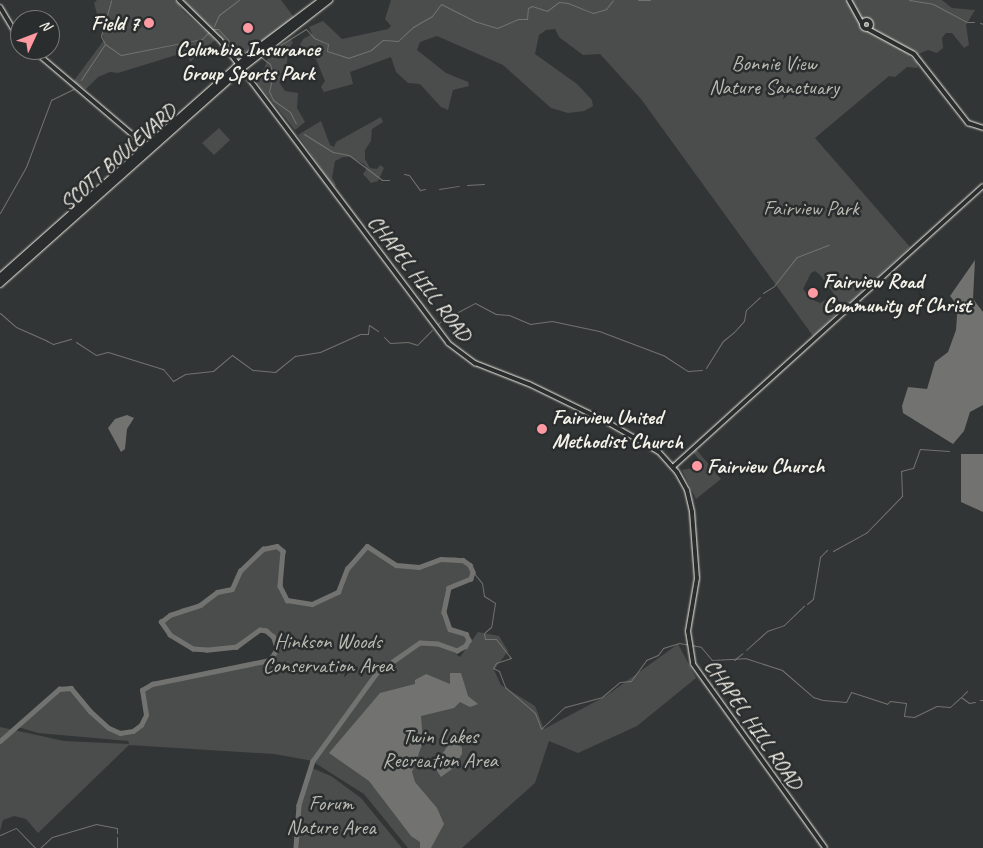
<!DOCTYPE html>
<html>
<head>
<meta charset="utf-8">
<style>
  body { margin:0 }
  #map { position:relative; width:983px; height:848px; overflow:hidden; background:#323535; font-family:Caveat,sans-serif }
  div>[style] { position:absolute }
  .green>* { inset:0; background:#4b4d4c }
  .water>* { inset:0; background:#727370 }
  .stream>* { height:1px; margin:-0.5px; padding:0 0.5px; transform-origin:0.5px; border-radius:0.5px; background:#727370 }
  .river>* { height:4.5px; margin:-2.25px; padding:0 2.25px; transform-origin:2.25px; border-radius:2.25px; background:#727370 }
  .roads { filter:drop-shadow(0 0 1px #f4f1e8) drop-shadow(0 0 1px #f4f1e8) }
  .minor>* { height:4px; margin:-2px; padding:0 2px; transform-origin:2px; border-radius:2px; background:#2a2d2e }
  .minor>.ring { margin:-2px; padding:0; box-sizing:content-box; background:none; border:4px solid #2a2d2e; border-radius:50% }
  .major>* { height:5.5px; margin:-2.75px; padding:0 2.75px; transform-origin:2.75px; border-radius:2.75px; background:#2a2d2e }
  .dots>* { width:14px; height:14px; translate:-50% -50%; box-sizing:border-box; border:2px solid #2a2d2e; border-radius:50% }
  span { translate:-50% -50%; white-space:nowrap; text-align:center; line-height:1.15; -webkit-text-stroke:5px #2a2d2e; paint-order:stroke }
  .poi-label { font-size:21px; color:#f4f1e8; font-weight:700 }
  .right { translate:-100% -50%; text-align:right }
  .left { translate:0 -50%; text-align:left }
  .park-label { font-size:21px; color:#b9b8b1 }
  .street-label { font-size:21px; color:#f4f1e8 }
  .north { position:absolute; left:10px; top:10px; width:50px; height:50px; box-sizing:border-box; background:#2a2d2e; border:1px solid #7b7b78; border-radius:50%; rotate:47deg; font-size:14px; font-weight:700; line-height:20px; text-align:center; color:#f4f1e8 }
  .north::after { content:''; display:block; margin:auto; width:18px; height:22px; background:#ff9aa2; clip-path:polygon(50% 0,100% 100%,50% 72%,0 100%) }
</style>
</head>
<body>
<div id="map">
  <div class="green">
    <div style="clip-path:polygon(97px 0,176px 0,183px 11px,215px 40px,190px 62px,186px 52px,118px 73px,110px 72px,98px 77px,86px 89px,73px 82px,104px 40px,94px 3px)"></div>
    <div style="clip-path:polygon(183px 0,281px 0,296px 20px,239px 59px)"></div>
    <div style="clip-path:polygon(391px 0,942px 0,952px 8px,975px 10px,966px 25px,969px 45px,964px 48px,952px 33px,946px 33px,942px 38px,943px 48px,937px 53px,928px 50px,918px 54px,915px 51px,909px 56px,917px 62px,918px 68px,907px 67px,895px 77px,889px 76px,815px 138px,910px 247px,844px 308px,820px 275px,815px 271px,811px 273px,803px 289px,811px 299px,820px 303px,831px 296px,832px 303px,839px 311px,813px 336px,641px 99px,600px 54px,583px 55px,559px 37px,555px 29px,546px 30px,539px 35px,535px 54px,577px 84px,592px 100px,593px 106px,584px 111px,568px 113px,551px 108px,503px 65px,437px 36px,420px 42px,417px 50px,446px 73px,468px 82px,469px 86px,453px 90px,448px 110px,441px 107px,420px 84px,408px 83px,396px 72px,391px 57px,350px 72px,353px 84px,324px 92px,321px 87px,325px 81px,316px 59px,298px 49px,303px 39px,312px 34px,309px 27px,323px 21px,342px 39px,388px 29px,391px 26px,385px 19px)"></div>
    <div style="clip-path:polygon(290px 39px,293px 42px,288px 51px,287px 63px,292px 75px,279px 82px,285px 91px,298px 93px,297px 108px,305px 122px,295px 130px,256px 81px,256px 75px,264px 69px,269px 55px)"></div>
    <div style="clip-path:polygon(381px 117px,383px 122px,372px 129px,371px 141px,365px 150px,365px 159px,370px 168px,377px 169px,380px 165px,384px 168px,378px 181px,371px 183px,363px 174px,367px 168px,364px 164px,351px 157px,343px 157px,335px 161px,332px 178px,336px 185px,334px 187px,298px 135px,321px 121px,330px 145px,334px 147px,336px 142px)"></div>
    <div style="clip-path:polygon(219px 128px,230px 140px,214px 155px,202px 143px)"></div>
    <div style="clip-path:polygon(695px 448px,721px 479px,696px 499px,682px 470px,693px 468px,697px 472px,704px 465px,692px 451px)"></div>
    <div style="clip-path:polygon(277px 546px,283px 551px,283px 594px,287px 600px,312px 604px,338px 592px,347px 569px,367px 546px,396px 565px,425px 566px,441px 559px,456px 557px,470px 565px,473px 572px,471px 579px,449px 588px,444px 612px,450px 629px,466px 634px,469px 640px,461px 651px,446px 647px,460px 657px,478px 632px,499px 636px,508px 651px,494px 670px,501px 685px,535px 706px,544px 729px,606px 696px,678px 644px,696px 678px,637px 726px,578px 753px,549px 741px,535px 783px,462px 848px,408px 848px,364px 794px,315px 763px,348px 710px,313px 761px,274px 754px,129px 745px,38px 833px,26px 819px,14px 816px,3px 820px,0 831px,0 727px,64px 741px,129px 744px,128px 741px,38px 733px,18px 727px,52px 693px,71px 688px,90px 711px,116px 733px,133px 731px,141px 725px,145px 714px,142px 690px,152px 684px,262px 663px,276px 654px,273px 637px,266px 631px,260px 630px,237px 647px,207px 650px,193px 649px,170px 635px,161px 622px,182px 608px,200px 605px,217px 592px,232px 590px,240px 571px,251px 558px,263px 549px)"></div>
    <div style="clip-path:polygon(312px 768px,331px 776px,361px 798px,402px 848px,299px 848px,300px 801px)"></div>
  </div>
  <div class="water">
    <div style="clip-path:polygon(975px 260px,973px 299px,983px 312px,983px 405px,970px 412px,964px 431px,953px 444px,903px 413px,902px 406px,908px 387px,927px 389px,935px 362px,948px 352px,956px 330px,957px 316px,954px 301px,950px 296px)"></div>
    <div style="clip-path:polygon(127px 415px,134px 418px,127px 429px,125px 449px,121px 452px,108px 428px,115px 419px)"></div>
    <div style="clip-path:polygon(961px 454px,983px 454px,983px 512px,961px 502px)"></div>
    <div style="clip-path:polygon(450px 673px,461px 673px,468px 696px,478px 704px,470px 707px,460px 702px,454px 708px,421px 716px,423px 742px,412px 772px,415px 782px,437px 808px,444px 824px,431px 848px,420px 848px,420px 842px,411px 836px,369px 781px,329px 753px,380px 693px,415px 684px,415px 680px,426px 674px,450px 684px)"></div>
    <div style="clip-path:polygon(453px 738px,462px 748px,462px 754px,452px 769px,441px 777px,434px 766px)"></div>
  </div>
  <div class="stream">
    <div style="left:638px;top:0;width:12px"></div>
    <div style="left:909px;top:0;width:24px;rotate:9deg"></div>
    <div style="left:933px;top:4px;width:38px;rotate:28deg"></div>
    <div style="left:967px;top:22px;width:7px"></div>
    <div style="left:980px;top:23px;width:3px;rotate:18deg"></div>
    <div style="left:214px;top:26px;width:12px;rotate:-66deg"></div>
    <div style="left:219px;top:15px;width:25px;rotate:-37deg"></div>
    <div style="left:212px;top:29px;width:6px"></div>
    <div style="left:218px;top:29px;width:22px;rotate:47deg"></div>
    <div style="left:233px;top:45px;width:12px;rotate:24deg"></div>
    <div style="left:105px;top:44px;width:9px;rotate:-117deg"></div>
    <div style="left:101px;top:36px;width:37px;rotate:-74deg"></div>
    <div style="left:261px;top:57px;width:53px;rotate:-31.9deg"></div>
    <div style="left:306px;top:29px;width:12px;rotate:48deg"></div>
    <div style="left:314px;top:38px;width:15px;rotate:23deg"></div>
    <div style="left:328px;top:44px;width:7px;rotate:98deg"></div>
    <div style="left:327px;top:51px;width:22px;rotate:18deg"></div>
    <div style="left:348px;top:58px;width:24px;rotate:-19deg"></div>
    <div style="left:371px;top:50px;width:16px;rotate:-40deg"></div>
    <div style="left:383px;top:40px;width:15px;rotate:4deg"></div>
    <div style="left:398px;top:41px;width:21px;rotate:-43deg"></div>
    <div style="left:413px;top:27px;width:22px;rotate:-30deg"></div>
    <div style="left:432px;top:16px;width:15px;rotate:-53deg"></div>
    <div style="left:441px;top:4px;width:37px;rotate:27deg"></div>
    <div style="left:474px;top:21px;width:24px;rotate:17deg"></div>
    <div style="left:497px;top:28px;width:23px;rotate:-23deg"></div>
    <div style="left:518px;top:19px;width:9px"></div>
    <div style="left:527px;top:19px;width:11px;rotate:-85deg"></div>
    <div style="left:528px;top:8px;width:4px;rotate:-27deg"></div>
    <div style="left:532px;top:6px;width:16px;rotate:18deg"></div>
    <div style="left:547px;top:11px;width:15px;rotate:-37deg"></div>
    <div style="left:559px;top:2px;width:9px;rotate:6deg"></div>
    <div style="left:568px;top:3px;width:27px;rotate:22deg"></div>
    <div style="left:593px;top:13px;width:14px;rotate:-17deg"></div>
    <div style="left:606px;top:9px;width:11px;rotate:-52deg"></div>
    <div style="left:262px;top:58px;width:10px;rotate:37deg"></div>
    <div style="left:270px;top:64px;width:12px;rotate:76deg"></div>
    <div style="left:273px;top:76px;width:16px;rotate:105deg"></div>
    <div style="left:269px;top:91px;width:10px;rotate:66deg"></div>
    <div style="left:273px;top:100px;width:21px;rotate:35deg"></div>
    <div style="left:290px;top:112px;width:13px;rotate:63deg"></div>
    <div style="left:81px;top:80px;width:43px;rotate:-56.3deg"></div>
    <div style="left:105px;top:44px;width:19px;rotate:35deg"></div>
    <div style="left:121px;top:55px;width:83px;rotate:-11.2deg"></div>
    <div style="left:202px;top:39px;width:10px;rotate:-45deg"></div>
    <div style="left:304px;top:134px;width:34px;rotate:32deg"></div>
    <div style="left:333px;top:152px;width:16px;rotate:11deg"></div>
    <div style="left:349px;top:155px;width:41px;rotate:37.1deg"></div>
    <div style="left:382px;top:180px;width:7px"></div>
    <div style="left:404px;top:174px;width:5px;rotate:11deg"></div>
    <div style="left:409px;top:175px;width:19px;rotate:54deg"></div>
    <div style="left:420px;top:190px;width:5px;rotate:-11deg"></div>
    <div style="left:467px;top:185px;width:17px;rotate:-3deg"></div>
    <div style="left:439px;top:189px;width:20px;rotate:-9deg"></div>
    <div style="left:0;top:213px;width:53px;rotate:-60.5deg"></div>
    <div style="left:26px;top:167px;width:72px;rotate:-69.5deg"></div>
    <div style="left:51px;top:100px;width:25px;rotate:-26deg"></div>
    <div style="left:763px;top:293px;width:13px;rotate:-32deg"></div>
    <div style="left:774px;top:286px;width:37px;rotate:-52deg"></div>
    <div style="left:797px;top:257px;width:34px;rotate:-21deg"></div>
    <div style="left:0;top:313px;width:21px;rotate:41deg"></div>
    <div style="left:16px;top:327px;width:34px;rotate:24deg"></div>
    <div style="left:47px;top:341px;width:7px;rotate:27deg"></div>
    <div style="left:53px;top:344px;width:19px;rotate:-16deg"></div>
    <div style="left:438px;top:324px;width:17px;rotate:-45deg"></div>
    <div style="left:450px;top:312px;width:8px"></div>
    <div style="left:458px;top:312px;width:19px;rotate:-28deg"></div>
    <div style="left:475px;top:303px;width:24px;rotate:28deg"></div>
    <div style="left:496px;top:314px;width:13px;rotate:4deg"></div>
    <div style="left:509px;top:315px;width:23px;rotate:23deg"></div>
    <div style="left:530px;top:324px;width:22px;rotate:-8deg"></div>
    <div style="left:552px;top:321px;width:48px;rotate:12deg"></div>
    <div style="left:599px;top:331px;width:68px;rotate:20.6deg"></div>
    <div style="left:663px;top:355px;width:30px;rotate:33deg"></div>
    <div style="left:688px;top:371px;width:14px;rotate:-4deg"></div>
    <div style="left:384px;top:337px;width:8px;rotate:45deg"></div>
    <div style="left:390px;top:343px;width:18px;rotate:-3deg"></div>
    <div style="left:408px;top:342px;width:9px;rotate:18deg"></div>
    <div style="left:417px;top:345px;width:21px;rotate:-45deg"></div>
    <div style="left:76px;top:342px;width:24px;rotate:33deg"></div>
    <div style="left:96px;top:355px;width:12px;rotate:-14deg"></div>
    <div style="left:108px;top:352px;width:58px;rotate:17.2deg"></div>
    <div style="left:163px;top:369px;width:16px;rotate:50deg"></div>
    <div style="left:173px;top:381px;width:14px;rotate:-30deg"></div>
    <div style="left:185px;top:374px;width:28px;rotate:-6deg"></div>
    <div style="left:213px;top:371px;width:25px;rotate:-40deg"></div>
    <div style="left:232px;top:355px;width:26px;rotate:36deg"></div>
    <div style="left:253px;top:370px;width:22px;rotate:5deg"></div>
    <div style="left:275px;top:372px;width:26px;rotate:-39deg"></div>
    <div style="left:295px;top:356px;width:25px;rotate:-9deg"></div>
    <div style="left:320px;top:352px;width:44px;rotate:-24.2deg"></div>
    <div style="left:360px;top:334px;width:8px"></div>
    <div style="left:368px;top:334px;width:9px;rotate:-84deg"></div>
    <div style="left:369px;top:325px;width:11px;rotate:34deg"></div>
    <div style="left:706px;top:368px;width:32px;rotate:-58deg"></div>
    <div style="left:723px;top:341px;width:14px;rotate:-39deg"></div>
    <div style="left:734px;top:332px;width:15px;rotate:-48deg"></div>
    <div style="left:744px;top:321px;width:11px;rotate:-80deg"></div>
    <div style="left:746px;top:310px;width:19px;rotate:-43deg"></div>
    <div style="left:833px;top:551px;width:38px;rotate:-29deg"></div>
    <div style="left:866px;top:533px;width:52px;rotate:-45.8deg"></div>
    <div style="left:902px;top:496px;width:25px;rotate:-92deg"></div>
    <div style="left:901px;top:471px;width:12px;rotate:-14deg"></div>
    <div style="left:913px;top:468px;width:20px;rotate:-70deg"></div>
    <div style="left:920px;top:449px;width:29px;rotate:4deg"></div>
    <div style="left:473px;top:572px;width:14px;rotate:51deg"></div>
    <div style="left:482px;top:583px;width:13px;rotate:81deg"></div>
    <div style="left:484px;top:596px;width:13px;rotate:32deg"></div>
    <div style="left:495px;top:603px;width:24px;rotate:99deg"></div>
    <div style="left:491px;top:627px;width:9px;rotate:139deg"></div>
    <div style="left:484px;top:633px;width:6px;rotate:81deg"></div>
    <div style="left:485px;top:639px;width:11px"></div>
    <div style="left:496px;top:639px;width:24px;rotate:52deg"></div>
    <div style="left:511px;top:658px;width:16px;rotate:162deg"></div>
    <div style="left:496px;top:663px;width:6px;rotate:121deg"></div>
    <div style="left:493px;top:668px;width:7px;rotate:27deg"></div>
    <div style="left:499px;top:671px;width:17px;rotate:69deg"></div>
    <div style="left:505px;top:687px;width:40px;rotate:41deg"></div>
    <div style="left:535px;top:713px;width:17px;rotate:69deg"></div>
    <div style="left:541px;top:729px;width:33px;rotate:-43deg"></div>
    <div style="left:565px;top:707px;width:38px;rotate:-15deg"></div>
    <div style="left:602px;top:697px;width:23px;rotate:-40deg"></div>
    <div style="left:620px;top:682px;width:11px;rotate:-5deg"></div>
    <div style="left:631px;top:681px;width:26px;rotate:-54deg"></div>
    <div style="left:646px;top:660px;width:13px;rotate:-23deg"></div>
    <div style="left:658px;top:655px;width:9px;rotate:-54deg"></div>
    <div style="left:663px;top:648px;width:17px;rotate:-17deg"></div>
    <div style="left:679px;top:643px;width:22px;rotate:10deg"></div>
    <div style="left:701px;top:647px;width:17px;rotate:50deg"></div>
    <div style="left:712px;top:660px;width:33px;rotate:-3deg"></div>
    <div style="left:745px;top:658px;width:39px;rotate:18deg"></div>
    <div style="left:782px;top:670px;width:41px;rotate:41.1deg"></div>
    <div style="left:813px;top:697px;width:10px;rotate:17deg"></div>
    <div style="left:823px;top:700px;width:23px;rotate:5deg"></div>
    <div style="left:846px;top:702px;width:11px;rotate:-63deg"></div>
    <div style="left:851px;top:692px;width:38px;rotate:18deg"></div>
    <div style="left:887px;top:704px;width:4px;rotate:-45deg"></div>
    <div style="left:890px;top:701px;width:16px;rotate:7deg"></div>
    <div style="left:906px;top:703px;width:13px;rotate:99deg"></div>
    <div style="left:904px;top:716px;width:10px;rotate:6deg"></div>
    <div style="left:914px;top:717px;width:25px;rotate:-26deg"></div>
    <div style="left:937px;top:706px;width:13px;rotate:4deg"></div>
    <div style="left:950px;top:707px;width:15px;rotate:-42deg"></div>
    <div style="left:961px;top:697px;width:10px;rotate:37deg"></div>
    <div style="left:969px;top:703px;width:6px;rotate:-9deg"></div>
    <div style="left:807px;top:604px;width:8px;rotate:-40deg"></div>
    <div style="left:813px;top:599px;width:43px;rotate:-80.5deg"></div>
    <div style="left:820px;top:557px;width:10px;rotate:-45deg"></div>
    <div style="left:746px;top:650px;width:28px;rotate:-42deg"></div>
    <div style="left:767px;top:631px;width:18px;rotate:-19deg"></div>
    <div style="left:784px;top:625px;width:28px;rotate:-44deg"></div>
    <div style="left:734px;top:660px;width:11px;rotate:-38deg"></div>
    <div style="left:962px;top:696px;width:7px;rotate:-45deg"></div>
    <div style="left:980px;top:700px;width:3px"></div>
    <div style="left:0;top:835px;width:17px;rotate:-24deg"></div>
    <div style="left:16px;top:828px;width:28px;rotate:46deg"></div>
    <div style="left:117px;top:837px;width:10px;rotate:90deg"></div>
    <div style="left:40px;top:848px;width:16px;rotate:-43deg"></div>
    <div style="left:52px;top:837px;width:46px;rotate:-16.5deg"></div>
    <div style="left:96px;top:824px;width:21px;rotate:11deg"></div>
    <div style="left:117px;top:828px;width:5px;rotate:90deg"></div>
  </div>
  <div class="river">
    <div style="left:0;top:741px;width:79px;rotate:-41.4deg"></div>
    <div style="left:59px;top:689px;width:12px;rotate:-5deg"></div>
    <div style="left:71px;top:688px;width:30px;rotate:50deg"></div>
    <div style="left:90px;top:711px;width:25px;rotate:42deg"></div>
    <div style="left:109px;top:728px;width:12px;rotate:24deg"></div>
    <div style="left:120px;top:733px;width:13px;rotate:-9deg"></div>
    <div style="left:133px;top:731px;width:10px;rotate:-37deg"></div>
    <div style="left:141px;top:725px;width:11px;rotate:-63deg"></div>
    <div style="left:146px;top:715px;width:25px;rotate:-99deg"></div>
    <div style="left:142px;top:690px;width:12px;rotate:-31deg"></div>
    <div style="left:152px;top:684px;width:120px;rotate:-11.5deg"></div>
    <div style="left:270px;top:660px;width:13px;rotate:-58deg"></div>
    <div style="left:277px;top:649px;width:13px;rotate:-108deg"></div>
    <div style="left:273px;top:637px;width:9px;rotate:-139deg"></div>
    <div style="left:266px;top:631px;width:6px;rotate:-171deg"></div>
    <div style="left:260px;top:630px;width:29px;rotate:144deg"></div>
    <div style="left:237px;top:647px;width:30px;rotate:174deg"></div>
    <div style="left:207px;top:650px;width:14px;rotate:-176deg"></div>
    <div style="left:193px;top:649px;width:27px;rotate:-149deg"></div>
    <div style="left:170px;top:635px;width:16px;rotate:-125deg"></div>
    <div style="left:161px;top:622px;width:11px;rotate:-38deg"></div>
    <div style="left:170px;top:615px;width:32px;rotate:-18deg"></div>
    <div style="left:200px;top:605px;width:21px;rotate:-37deg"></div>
    <div style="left:217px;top:592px;width:15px;rotate:-11deg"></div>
    <div style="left:232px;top:589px;width:20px;rotate:-66deg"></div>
    <div style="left:240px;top:571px;width:32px;rotate:-44deg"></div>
    <div style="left:263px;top:549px;width:14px;rotate:-12deg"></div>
    <div style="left:277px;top:546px;width:8px;rotate:40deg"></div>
    <div style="left:283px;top:551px;width:35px;rotate:95deg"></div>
    <div style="left:280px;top:586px;width:16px;rotate:63deg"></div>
    <div style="left:287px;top:600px;width:25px;rotate:9deg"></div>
    <div style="left:312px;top:604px;width:29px;rotate:-25deg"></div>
    <div style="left:338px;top:592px;width:25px;rotate:-69deg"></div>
    <div style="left:347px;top:569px;width:30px;rotate:-49deg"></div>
    <div style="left:367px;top:546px;width:35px;rotate:33deg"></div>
    <div style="left:396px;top:565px;width:23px;rotate:5deg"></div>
    <div style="left:419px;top:567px;width:23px;rotate:-20deg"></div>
    <div style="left:441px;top:559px;width:22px;rotate:3deg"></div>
    <div style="left:463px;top:560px;width:9px;rotate:36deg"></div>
    <div style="left:470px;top:565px;width:8px;rotate:67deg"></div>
    <div style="left:473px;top:572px;width:7px;rotate:106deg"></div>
    <div style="left:471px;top:579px;width:24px;rotate:158deg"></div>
    <div style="left:449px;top:588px;width:25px;rotate:102deg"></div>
    <div style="left:444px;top:612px;width:18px;rotate:71deg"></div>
    <div style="left:450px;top:629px;width:17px;rotate:17deg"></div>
    <div style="left:466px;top:634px;width:7px;rotate:63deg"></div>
    <div style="left:469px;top:640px;width:7px;rotate:117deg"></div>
    <div style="left:466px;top:646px;width:10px;rotate:151deg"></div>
    <div style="left:457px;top:651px;width:20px;rotate:-160deg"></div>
    <div style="left:438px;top:644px;width:18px;rotate:-177deg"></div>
    <div style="left:420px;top:643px;width:52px;rotate:145.1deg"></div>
    <div style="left:377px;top:673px;width:109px;rotate:126deg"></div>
    <div style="left:313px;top:761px;width:46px;rotate:107.7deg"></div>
    <div style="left:299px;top:805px;width:43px;rotate:94deg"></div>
  </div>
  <div class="roads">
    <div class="minor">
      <div style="left:179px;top:0;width:57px;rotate:44.3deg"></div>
      <div style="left:220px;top:40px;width:379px;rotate:53deg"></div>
      <div style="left:448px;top:343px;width:34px;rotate:37deg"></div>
      <div style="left:475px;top:363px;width:58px;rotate:21.3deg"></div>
      <div style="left:529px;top:384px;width:87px;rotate:26deg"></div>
      <div style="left:607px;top:422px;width:60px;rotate:30deg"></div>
      <div style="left:659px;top:452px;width:27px;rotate:48deg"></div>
      <div style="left:677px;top:472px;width:21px;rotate:61deg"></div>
      <div style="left:687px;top:490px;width:23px;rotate:77deg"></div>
      <div style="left:692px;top:512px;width:66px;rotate:85.7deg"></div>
      <div style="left:697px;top:578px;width:54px;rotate:99.6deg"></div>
      <div style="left:688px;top:631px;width:33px;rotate:81deg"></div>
      <div style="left:693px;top:664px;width:226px;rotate:54.3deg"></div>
      <div style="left:849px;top:0;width:26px;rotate:61deg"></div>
      <div style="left:0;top:7px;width:39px;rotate:59deg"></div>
      <div class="ring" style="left:861.5px;top:19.5px;width:5px;height:5px"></div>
      <div style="left:868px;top:29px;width:52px;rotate:28.5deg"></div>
      <div style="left:914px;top:54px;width:88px;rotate:52deg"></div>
      <div style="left:968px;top:123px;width:16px;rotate:18deg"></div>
      <div style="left:33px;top:50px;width:150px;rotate:40.4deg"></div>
      <div style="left:673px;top:467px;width:418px;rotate:-42.2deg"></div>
    </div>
    <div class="major">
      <div style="left:0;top:277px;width:337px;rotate:-41.6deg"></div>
      <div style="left:252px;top:53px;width:88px;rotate:-37.1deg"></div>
      <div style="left:0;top:284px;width:323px;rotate:-41.7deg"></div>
      <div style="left:241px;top:69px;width:112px;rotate:-38.1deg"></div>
    </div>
  </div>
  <div class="dots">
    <div style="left:149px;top:23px;background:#ff9aa2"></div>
    <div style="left:248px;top:28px;background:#ff9aa2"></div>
    <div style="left:813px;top:293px;background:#ff9aa2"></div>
    <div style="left:542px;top:429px;background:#ff9aa2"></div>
    <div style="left:697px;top:466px;background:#ff9aa2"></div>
  </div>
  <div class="poi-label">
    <span class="right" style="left:139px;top:23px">Field 7</span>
    <span style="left:248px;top:61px">Columbia Insurance<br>Group Sports Park</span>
    <span class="left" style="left:823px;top:293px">Fairview Road<br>Community of Christ</span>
    <span class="left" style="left:552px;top:429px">Fairview United<br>Methodist Church</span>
    <span class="left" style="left:707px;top:466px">Fairview Church</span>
  </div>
  <div class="park-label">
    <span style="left:774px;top:75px">Bonnie View<br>Nature Sanctuary</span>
    <span style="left:811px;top:208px">Fairview Park</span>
    <span style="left:328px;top:653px">Hinkson Woods<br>Conservation Area</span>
    <span style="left:440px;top:748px">Twin Lakes<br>Recreation Area</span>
    <span style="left:331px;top:815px">Forum<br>Nature Area</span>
  </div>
  <div class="street-label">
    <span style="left:118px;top:157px;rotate:-42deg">SCOTT BOULEVARD</span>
    <span style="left:420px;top:278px;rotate:52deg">CHAPEL HILL ROAD</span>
    <span style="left:754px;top:724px;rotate:55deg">CHAPEL HILL ROAD</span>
  </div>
  <div class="north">N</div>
</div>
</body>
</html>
